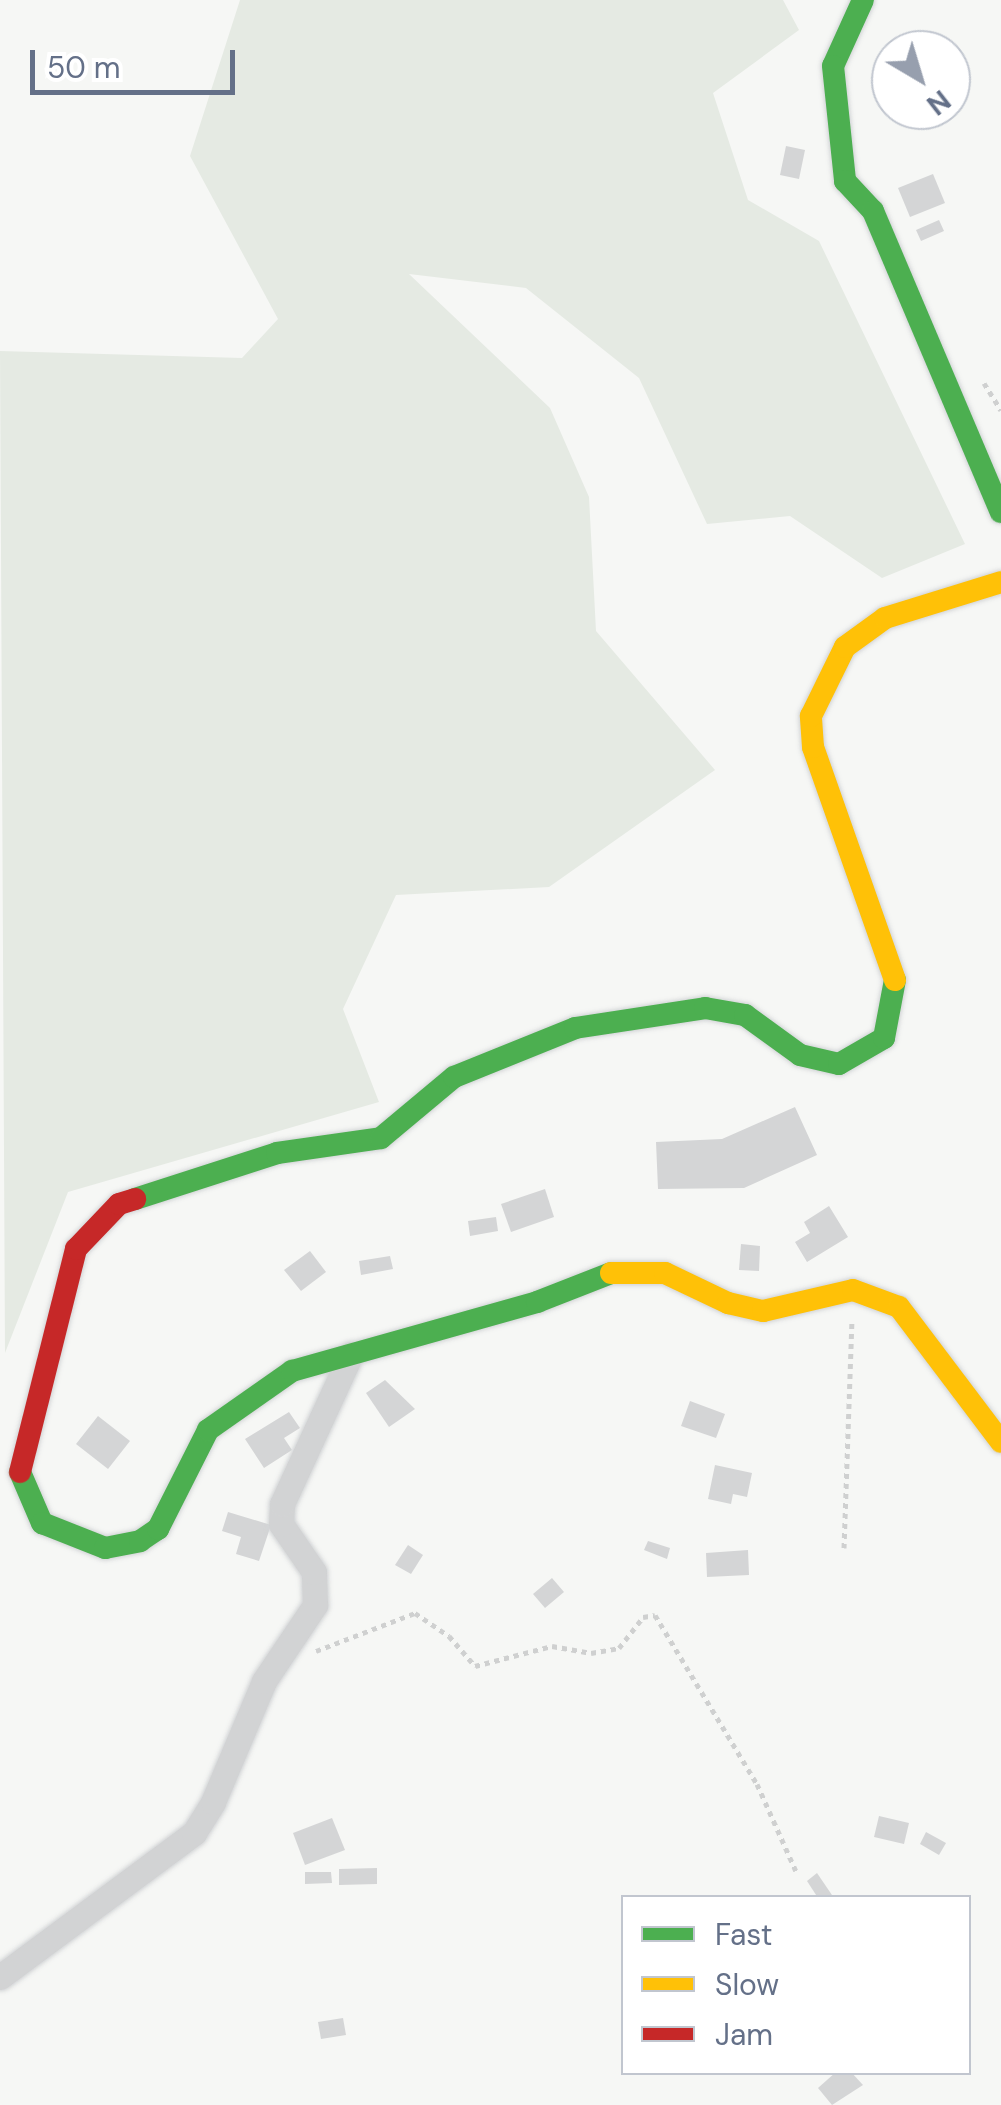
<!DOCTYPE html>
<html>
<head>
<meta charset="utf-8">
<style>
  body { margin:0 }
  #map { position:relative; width:1001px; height:2105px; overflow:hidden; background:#f6f7f5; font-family:"DM Sans",sans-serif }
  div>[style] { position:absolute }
  .green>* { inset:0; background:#e5eae3 }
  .building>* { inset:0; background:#d4d5d6 }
  .path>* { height:5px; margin-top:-2.5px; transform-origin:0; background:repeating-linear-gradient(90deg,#cfd0d0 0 5px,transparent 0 10px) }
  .roads { filter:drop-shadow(0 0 2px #d2d4d6) drop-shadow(0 0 2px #d2d4d6) }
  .street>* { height:25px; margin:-12.5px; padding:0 12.5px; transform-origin:12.5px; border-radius:12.5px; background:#d2d3d4 }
  .fast>* { height:22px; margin:-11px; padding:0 11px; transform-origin:11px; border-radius:11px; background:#4caf50 }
  .slow>* { height:22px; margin:-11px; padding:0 11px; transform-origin:11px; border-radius:11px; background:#ffc107 }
  .jam>* { height:22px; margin:-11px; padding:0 11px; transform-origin:11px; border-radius:11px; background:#c62828 }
  span { translate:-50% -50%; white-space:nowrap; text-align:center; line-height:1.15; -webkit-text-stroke:10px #fff; paint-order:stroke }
  .legend { position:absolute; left:621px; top:1895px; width:350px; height:180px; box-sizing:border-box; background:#fff; border:2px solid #c1c6cf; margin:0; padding:12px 18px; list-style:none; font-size:30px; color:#647088 }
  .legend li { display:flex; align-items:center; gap:20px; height:50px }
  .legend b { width:50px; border:2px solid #c1c6cf }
  .north { position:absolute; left:871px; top:30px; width:100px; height:100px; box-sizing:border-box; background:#fff; border:2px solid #c1c6cf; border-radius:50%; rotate:142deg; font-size:28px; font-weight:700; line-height:40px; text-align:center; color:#647088 }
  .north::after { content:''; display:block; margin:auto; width:35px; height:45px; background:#979fae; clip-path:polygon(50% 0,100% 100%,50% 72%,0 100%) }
  .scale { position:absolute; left:30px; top:50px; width:205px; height:45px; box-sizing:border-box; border:5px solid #647088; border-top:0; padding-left:12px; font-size:30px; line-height:35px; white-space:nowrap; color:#647088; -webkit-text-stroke:8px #fff; paint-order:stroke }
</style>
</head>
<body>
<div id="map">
  <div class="green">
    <div style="clip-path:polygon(240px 0,783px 0,799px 30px,713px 93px,748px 200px,819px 241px,965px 544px,882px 578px,790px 516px,707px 524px,639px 378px,526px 288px,409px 274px,550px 408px,589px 497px,596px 631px,715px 770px,549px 887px,396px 895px,343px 1009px,379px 1102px,68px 1192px,5px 1353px,0 351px,242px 358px,278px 319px,190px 156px)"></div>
  </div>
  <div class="building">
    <div style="clip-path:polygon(786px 146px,805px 150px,799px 179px,780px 175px)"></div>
    <div style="clip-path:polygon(933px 174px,945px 203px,910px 217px,898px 188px)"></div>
    <div style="clip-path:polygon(939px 220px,944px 231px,921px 241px,916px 230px)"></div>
    <div style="clip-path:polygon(795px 1107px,817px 1155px,744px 1188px,658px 1189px,656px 1142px,722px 1139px)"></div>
    <div style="clip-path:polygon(545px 1189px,554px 1217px,511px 1232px,501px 1204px)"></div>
    <div style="clip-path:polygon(829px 1206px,848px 1237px,807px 1262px,795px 1242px,810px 1233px,804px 1222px)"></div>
    <div style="clip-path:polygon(496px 1217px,498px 1231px,470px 1236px,468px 1221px)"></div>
    <div style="clip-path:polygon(741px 1244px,760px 1246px,759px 1271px,739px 1270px)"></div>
    <div style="clip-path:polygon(310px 1251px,326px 1272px,301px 1291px,284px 1270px)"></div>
    <div style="clip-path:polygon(390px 1256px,393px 1269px,361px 1275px,359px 1261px)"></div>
    <div style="clip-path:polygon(385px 1380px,415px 1409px,389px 1427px,366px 1393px)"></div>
    <div style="clip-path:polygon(690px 1401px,725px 1414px,716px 1438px,681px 1426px)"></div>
    <div style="clip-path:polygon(289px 1412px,300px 1428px,284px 1438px,292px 1450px,264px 1468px,245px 1439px)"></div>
    <div style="clip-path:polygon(98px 1416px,130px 1441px,108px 1469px,76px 1444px)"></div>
    <div style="clip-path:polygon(715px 1465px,752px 1473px,747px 1497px,733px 1494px,731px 1504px,708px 1499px)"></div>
    <div style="clip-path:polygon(228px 1512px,271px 1525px,259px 1561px,236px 1554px,241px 1537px,222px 1531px)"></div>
    <div style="clip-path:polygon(648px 1541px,670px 1548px,667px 1559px,644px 1550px)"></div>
    <div style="clip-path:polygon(408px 1545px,423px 1555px,411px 1574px,395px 1565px)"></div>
    <div style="clip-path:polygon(748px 1550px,749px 1575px,707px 1577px,706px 1553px)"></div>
    <div style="clip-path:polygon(552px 1578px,564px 1592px,545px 1608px,533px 1594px)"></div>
    <div style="clip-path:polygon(879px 1816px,909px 1823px,904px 1844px,874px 1837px)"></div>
    <div style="clip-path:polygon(332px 1818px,345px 1850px,305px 1865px,293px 1833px)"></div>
    <div style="clip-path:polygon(926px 1832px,946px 1843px,939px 1855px,920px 1844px)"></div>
    <div style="clip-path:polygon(377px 1868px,377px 1884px,339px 1885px,339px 1869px)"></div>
    <div style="clip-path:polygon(305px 1872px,331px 1872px,332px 1883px,305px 1884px)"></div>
    <div style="clip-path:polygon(817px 1873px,834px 1898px,818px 1898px,807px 1881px)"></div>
    <div style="clip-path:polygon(343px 2018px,346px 2035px,321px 2039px,318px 2022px)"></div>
    <div style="clip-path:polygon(836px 2072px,851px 2072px,863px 2085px,832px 2105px,818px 2088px)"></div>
  </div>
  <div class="path">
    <div style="left:984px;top:383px;width:32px;rotate:58deg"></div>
    <div style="left:844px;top:1548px;width:227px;rotate:-88deg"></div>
    <div style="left:316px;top:1651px;width:106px;rotate:-21deg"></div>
    <div style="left:415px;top:1613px;width:41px;rotate:34.1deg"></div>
    <div style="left:449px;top:1636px;width:40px;rotate:49deg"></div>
    <div style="left:475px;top:1666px;width:80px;rotate:-14.6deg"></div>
    <div style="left:552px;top:1646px;width:40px;rotate:10deg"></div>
    <div style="left:591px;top:1653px;width:28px;rotate:-10deg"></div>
    <div style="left:619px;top:1648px;width:39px;rotate:-52deg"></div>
    <div style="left:643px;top:1617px;width:12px;rotate:-9deg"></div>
    <div style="left:655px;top:1615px;width:197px;rotate:58.9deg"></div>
    <div style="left:757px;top:1784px;width:95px;rotate:65.9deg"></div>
  </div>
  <div class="roads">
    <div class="street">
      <div style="left:0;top:1977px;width:242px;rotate:-36.6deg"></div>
      <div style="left:194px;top:1833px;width:36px;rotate:-58deg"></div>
      <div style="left:213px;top:1802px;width:131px;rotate:-67.1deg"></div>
      <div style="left:264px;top:1681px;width:92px;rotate:-56.1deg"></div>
      <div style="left:315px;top:1605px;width:33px;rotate:-92deg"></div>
      <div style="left:314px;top:1572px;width:58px;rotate:-124.5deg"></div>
      <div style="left:281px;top:1524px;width:20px;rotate:-87deg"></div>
      <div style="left:282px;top:1504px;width:165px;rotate:-65.3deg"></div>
    </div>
    <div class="fast">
      <div style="left:863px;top:0;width:72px;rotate:114.4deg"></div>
      <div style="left:833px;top:66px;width:116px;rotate:84deg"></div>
      <div style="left:845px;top:181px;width:41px;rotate:47deg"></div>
      <div style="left:873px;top:211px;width:327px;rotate:67deg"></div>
      <div style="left:135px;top:1199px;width:149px;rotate:-17.9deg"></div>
      <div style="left:277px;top:1153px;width:105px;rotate:-8.2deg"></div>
      <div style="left:381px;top:1138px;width:95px;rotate:-39.9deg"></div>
      <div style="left:454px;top:1077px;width:131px;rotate:-22deg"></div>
      <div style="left:575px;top:1028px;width:132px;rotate:-8.7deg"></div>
      <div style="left:705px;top:1008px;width:41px;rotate:9.9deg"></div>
      <div style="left:745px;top:1015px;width:68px;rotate:36deg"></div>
      <div style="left:800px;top:1055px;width:40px;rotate:13deg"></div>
      <div style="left:839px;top:1064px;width:52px;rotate:-30deg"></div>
      <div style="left:884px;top:1038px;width:59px;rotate:-79.3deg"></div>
      <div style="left:20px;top:1472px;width:56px;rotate:66.7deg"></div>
      <div style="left:42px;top:1523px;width:68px;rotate:21.6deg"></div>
      <div style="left:105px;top:1548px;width:36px;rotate:-11deg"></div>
      <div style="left:140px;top:1541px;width:22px;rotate:-34deg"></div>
      <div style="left:158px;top:1529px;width:111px;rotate:-63.2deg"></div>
      <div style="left:208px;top:1430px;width:103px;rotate:-35.1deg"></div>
      <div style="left:292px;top:1371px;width:255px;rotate:-15.7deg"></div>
      <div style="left:537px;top:1302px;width:79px;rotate:-21.4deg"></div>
    </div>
    <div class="slow">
      <div style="left:895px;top:980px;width:247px;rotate:-109.4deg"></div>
      <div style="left:813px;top:747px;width:31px;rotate:-94deg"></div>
      <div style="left:811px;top:716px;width:77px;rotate:-63.8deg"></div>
      <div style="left:845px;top:647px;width:49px;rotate:-35.9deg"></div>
      <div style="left:885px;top:618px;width:121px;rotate:-17.2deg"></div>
      <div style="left:611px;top:1273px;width:54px"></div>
      <div style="left:665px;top:1273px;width:70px;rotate:25.5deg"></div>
      <div style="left:728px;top:1303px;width:36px;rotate:13deg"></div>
      <div style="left:763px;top:1311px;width:92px;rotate:-13.1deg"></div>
      <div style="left:853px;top:1290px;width:49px;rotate:20.3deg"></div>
      <div style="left:899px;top:1307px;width:169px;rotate:52.9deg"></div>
    </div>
    <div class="jam">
      <div style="left:20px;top:1472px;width:230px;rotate:-75.9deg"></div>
      <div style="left:76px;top:1249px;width:62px;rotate:-46.3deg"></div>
      <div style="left:119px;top:1204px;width:17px;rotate:-17deg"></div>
    </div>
  </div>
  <ul class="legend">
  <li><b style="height:12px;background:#4caf50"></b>Fast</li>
  <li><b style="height:12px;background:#ffc107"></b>Slow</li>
  <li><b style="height:12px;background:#c62828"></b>Jam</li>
  </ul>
  <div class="north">N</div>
  <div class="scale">50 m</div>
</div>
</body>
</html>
